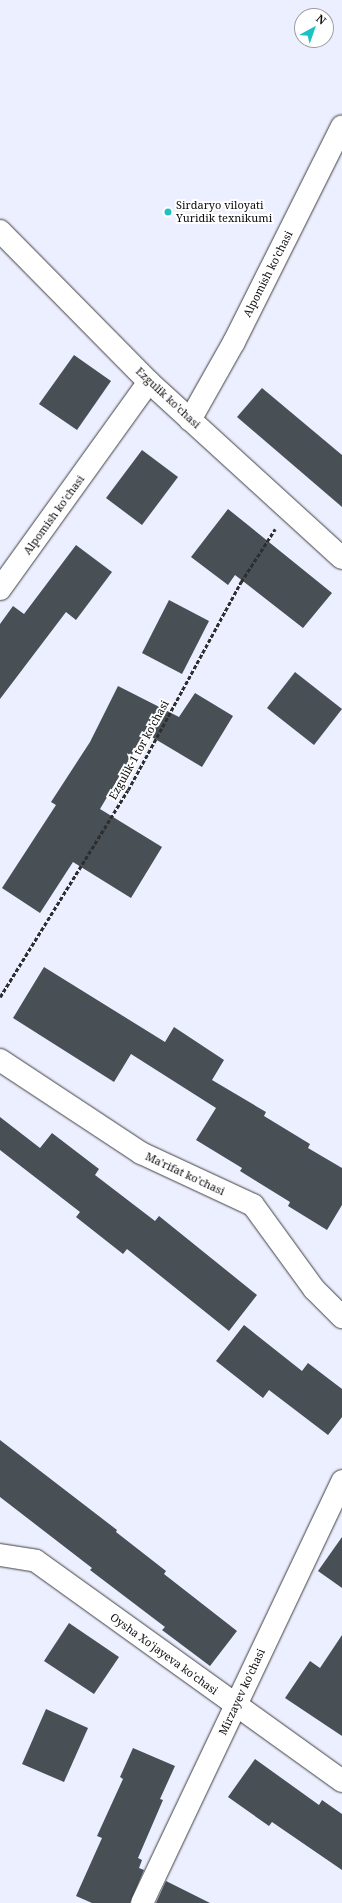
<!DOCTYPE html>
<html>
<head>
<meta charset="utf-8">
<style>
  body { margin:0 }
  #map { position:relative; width:342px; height:1903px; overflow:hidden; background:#ecefff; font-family:"Noto Serif",serif }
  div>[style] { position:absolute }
  .building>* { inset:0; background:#485056 }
  .path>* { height:2.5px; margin-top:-1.25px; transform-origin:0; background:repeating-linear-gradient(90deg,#2e2e2e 0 4px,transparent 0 6px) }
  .roads { filter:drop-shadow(0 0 1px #3f3f3f) drop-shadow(0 0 1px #3f3f3f) }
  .minor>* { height:22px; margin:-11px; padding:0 11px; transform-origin:11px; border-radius:11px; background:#fff }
  .dots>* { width:11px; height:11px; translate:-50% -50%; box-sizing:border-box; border:2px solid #fff; border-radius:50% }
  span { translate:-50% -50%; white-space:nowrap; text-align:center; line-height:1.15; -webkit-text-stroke:4px #fff; paint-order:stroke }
  .poi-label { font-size:11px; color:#0c0c0c }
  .left { translate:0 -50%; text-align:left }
  .street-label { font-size:11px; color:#0c0c0c }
  .north { position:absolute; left:294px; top:8px; width:40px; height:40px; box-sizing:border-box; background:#fff; border:1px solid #9e9e9e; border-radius:50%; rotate:40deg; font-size:11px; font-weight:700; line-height:16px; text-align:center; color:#0c0c0c }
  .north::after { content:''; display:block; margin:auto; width:14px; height:18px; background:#1fc2c2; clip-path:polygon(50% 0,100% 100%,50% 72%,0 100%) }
</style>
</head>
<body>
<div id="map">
  <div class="building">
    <div style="clip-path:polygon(74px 355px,111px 381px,77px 430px,39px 404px)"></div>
    <div style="clip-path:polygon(262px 388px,342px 455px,342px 507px,237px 417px)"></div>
    <div style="clip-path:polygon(142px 450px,178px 477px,142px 525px,106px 498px)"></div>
    <div style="clip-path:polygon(228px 509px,332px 593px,303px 628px,235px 575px,228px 585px,191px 557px)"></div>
    <div style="clip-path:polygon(76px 545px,112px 572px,76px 620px,66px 612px,0 699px,0 624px,13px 606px,24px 614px)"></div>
    <div style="clip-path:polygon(169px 600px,209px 621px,182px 674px,142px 653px)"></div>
    <div style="clip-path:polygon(295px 672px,342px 709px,314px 745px,267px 708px)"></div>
    <div style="clip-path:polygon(118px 686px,179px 717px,195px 693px,233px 716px,202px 767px,145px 733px,100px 809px,162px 847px,131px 898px,73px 862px,40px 913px,2px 888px,56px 805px,51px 802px,90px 742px)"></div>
    <div style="clip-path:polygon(44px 967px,165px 1042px,174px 1027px,224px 1060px,212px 1080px,266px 1112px,264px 1116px,310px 1144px,308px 1148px,342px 1168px,342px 1205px,327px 1230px,288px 1206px,290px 1202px,240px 1171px,242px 1168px,196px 1140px,216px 1108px,131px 1054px,114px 1082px,13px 1018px)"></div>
    <div style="clip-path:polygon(0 1117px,40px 1148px,52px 1133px,99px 1169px,95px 1175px,155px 1221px,159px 1216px,257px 1295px,229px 1331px,127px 1249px,123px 1254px,76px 1217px,80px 1212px,0 1150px)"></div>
    <div style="clip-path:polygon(244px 1325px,302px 1371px,308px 1363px,342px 1389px,342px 1417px,328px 1435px,269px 1390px,263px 1398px,216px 1361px)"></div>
    <div style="clip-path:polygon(0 1440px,117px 1530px,116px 1532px,166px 1571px,164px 1574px,237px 1631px,210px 1666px,162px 1630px,165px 1627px,90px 1570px,92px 1568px,0 1497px)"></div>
    <div style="clip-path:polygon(342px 1537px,342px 1588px,318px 1571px)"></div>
    <div style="clip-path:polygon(69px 1623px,119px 1657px,94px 1694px,44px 1661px)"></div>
    <div style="clip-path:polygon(342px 1635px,342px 1736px,285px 1698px,310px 1661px,320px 1668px)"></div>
    <div style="clip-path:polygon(46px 1709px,88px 1728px,64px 1782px,22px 1764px)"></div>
    <div style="clip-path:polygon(133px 1748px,175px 1766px,160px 1799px,163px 1800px,138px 1858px,142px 1860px,139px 1868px,144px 1870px,130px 1903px,92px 1903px,76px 1896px,102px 1838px,97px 1836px,123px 1779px,120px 1777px)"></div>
    <div style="clip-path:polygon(255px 1759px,319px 1805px,322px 1800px,342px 1814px,342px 1870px,272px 1822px,269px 1826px,228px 1797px)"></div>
    <div style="clip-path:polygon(166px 1881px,210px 1903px,156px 1903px)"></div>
  </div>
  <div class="path">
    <div style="left:0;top:997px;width:243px;rotate:-58.3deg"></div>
    <div style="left:128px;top:790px;width:237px;rotate:-61.5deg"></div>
    <div style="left:241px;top:582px;width:63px;rotate:-57.3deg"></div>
  </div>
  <div class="roads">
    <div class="minor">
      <div style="left:0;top:231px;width:212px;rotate:45.4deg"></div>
      <div style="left:149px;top:382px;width:261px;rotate:42.4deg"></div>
      <div style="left:190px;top:420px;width:90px;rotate:-60.6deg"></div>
      <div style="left:234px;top:342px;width:241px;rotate:-63.4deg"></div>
      <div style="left:0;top:589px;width:255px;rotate:-54.3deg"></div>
      <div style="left:0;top:1060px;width:169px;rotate:33.4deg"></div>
      <div style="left:141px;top:1153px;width:123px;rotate:24.9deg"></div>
      <div style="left:253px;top:1205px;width:104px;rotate:54deg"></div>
      <div style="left:314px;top:1289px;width:40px;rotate:45deg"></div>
      <div style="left:0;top:1555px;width:36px;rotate:9deg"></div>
      <div style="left:36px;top:1561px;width:377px;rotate:35.7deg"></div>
      <div style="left:142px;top:1903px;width:467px;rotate:-64.6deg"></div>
    </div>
  </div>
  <div class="dots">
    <div style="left:168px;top:212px;background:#1fc2c2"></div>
  </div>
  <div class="poi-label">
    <span class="left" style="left:176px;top:212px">Sirdaryo viloyati<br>Yuridik texnikumi</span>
  </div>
  <div class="street-label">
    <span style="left:268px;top:274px;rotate:-63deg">Alpomish ko'chasi</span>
    <span style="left:168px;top:398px;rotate:43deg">Ezgulik ko'chasi</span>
    <span style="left:54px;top:515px;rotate:-54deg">Alpomish ko'chasi</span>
    <span style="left:139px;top:750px;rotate:-61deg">Ezgulik-1 tor ko'chasi</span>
    <span style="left:185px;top:1174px;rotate:25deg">Ma'rifat ko'chasi</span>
    <span style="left:164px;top:1654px;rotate:36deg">Oysha Xo'jayeva ko'chasi</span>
    <span style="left:242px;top:1692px;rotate:-65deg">Mirzayev ko'chasi</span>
  </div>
  <div class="north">N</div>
</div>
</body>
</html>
